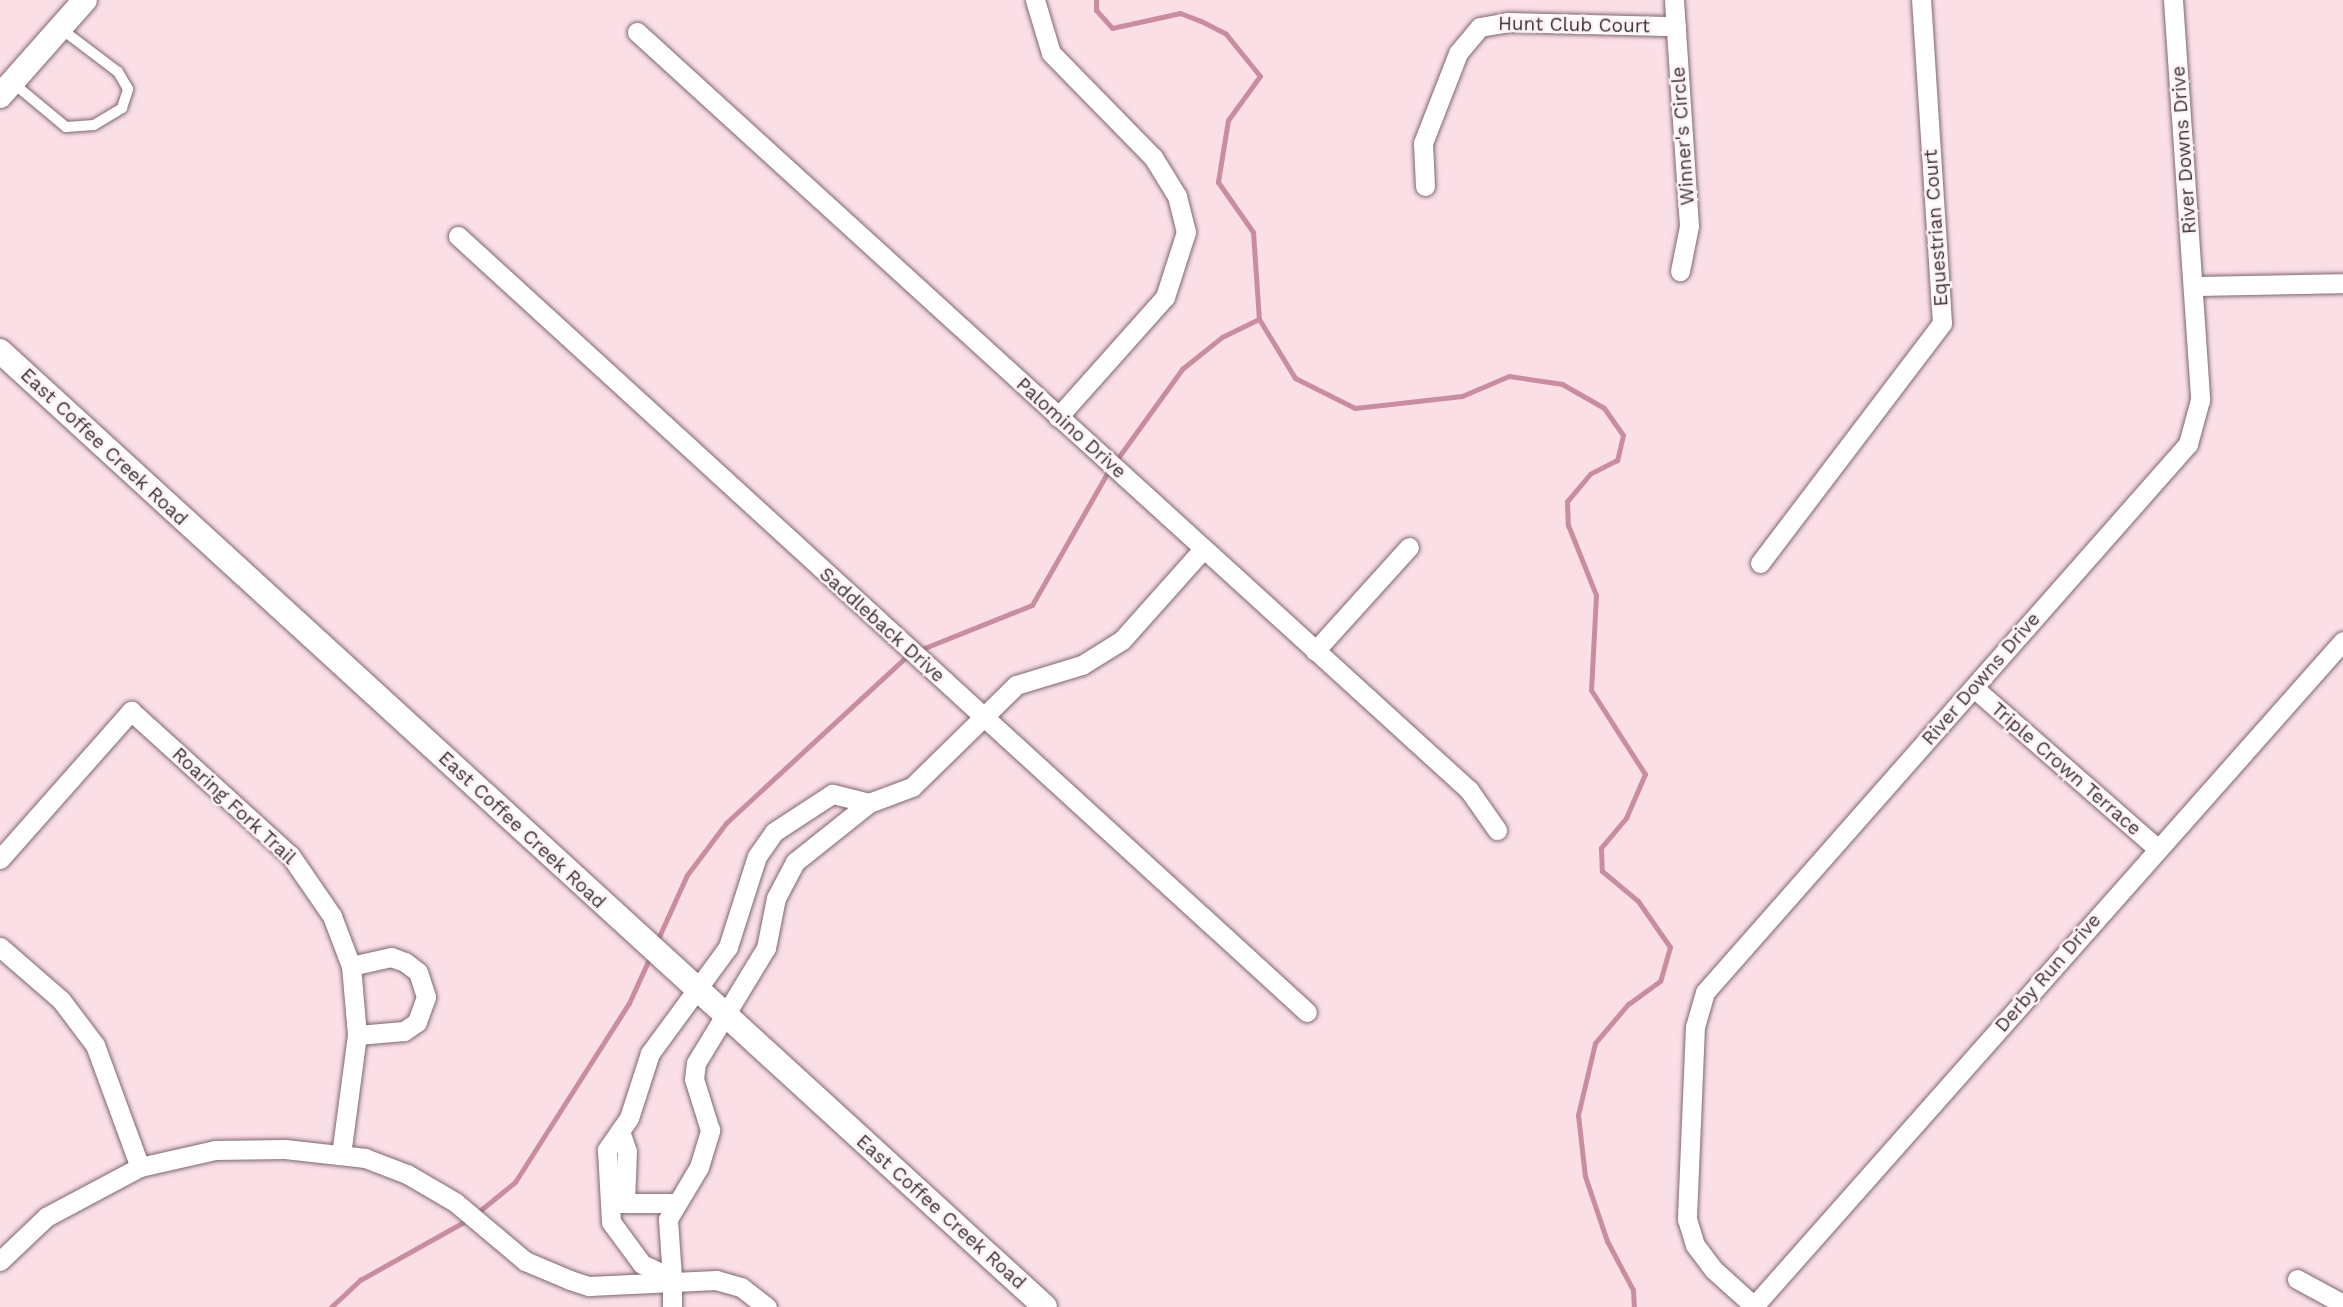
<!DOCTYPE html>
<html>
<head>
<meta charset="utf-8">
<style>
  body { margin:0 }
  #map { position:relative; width:2343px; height:1307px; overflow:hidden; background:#fbdfe7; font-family:"Work Sans",sans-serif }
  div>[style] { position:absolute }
  .stream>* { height:5px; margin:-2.5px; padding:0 2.5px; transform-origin:2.5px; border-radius:2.5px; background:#ca8da0 }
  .roads { filter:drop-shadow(0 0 2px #7e676d) drop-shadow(0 0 2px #7e676d) }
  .service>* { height:10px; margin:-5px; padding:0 5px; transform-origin:5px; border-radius:5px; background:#fff }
  .minor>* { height:19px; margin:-9.5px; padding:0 9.5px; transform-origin:9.5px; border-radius:9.5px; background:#fff }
  .tertiary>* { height:24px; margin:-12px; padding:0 12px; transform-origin:12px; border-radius:12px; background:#fff }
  span { translate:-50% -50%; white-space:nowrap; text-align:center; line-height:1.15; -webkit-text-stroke:5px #fdf2f5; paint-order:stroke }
  .street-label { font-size:19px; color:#3c3235 }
</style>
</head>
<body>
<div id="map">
  <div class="stream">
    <div style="left:1096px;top:0;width:10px;rotate:90deg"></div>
    <div style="left:1096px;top:10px;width:24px;rotate:48deg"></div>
    <div style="left:1112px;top:28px;width:70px;rotate:-12.4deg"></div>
    <div style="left:1180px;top:13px;width:22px;rotate:21deg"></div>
    <div style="left:1201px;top:21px;width:28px;rotate:27deg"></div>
    <div style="left:1226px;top:34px;width:54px;rotate:51deg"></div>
    <div style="left:1260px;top:76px;width:54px;rotate:126deg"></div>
    <div style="left:1228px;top:120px;width:63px;rotate:99.2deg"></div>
    <div style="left:1218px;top:182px;width:61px;rotate:55deg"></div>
    <div style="left:1253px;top:232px;width:87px;rotate:86.1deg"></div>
    <div style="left:1259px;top:319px;width:69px;rotate:58.6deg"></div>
    <div style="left:1295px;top:378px;width:67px;rotate:26.6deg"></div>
    <div style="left:1355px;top:408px;width:108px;rotate:-6.4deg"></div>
    <div style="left:1462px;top:396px;width:51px;rotate:-23.1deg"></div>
    <div style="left:1509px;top:376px;width:54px;rotate:8.6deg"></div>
    <div style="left:1562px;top:384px;width:48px;rotate:29.7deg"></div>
    <div style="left:1604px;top:408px;width:33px;rotate:55deg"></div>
    <div style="left:1623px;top:435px;width:26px;rotate:103deg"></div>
    <div style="left:1617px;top:460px;width:30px;rotate:153deg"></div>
    <div style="left:1590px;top:474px;width:35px;rotate:130deg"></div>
    <div style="left:1567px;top:501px;width:24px;rotate:88deg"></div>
    <div style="left:1568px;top:525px;width:75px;rotate:68.2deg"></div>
    <div style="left:1596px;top:595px;width:95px;rotate:93deg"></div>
    <div style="left:1591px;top:690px;width:100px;rotate:57.3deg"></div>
    <div style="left:1645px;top:774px;width:48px;rotate:113.4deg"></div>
    <div style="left:1626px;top:818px;width:39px;rotate:130deg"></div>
    <div style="left:1601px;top:848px;width:23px;rotate:88deg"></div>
    <div style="left:1602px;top:871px;width:47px;rotate:39.8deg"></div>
    <div style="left:1638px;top:901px;width:56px;rotate:55.2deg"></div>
    <div style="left:1670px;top:947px;width:35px;rotate:106deg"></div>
    <div style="left:1660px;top:981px;width:39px;rotate:144deg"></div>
    <div style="left:1628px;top:1004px;width:51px;rotate:130.2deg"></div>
    <div style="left:1595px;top:1043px;width:74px;rotate:103.3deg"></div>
    <div style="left:1578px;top:1115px;width:61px;rotate:83.5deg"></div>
    <div style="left:1585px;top:1176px;width:69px;rotate:71.3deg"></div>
    <div style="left:1607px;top:1241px;width:55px;rotate:62deg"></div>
    <div style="left:1633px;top:1290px;width:17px;rotate:87deg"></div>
    <div style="left:1115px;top:462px;width:115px;rotate:-54.2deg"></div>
    <div style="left:1182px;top:369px;width:51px;rotate:-38.7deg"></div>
    <div style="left:1222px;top:337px;width:41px;rotate:-25.9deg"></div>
    <div style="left:917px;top:651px;width:124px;rotate:-21.8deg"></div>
    <div style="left:1032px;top:605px;width:155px;rotate:-60.3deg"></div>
    <div style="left:657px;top:941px;width:72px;rotate:-65.6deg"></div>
    <div style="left:687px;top:875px;width:65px;rotate:-53.1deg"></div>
    <div style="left:726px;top:823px;width:248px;rotate:-42.7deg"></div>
    <div style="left:477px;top:1213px;width:49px;rotate:-39.2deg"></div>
    <div style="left:515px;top:1182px;width:212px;rotate:-57.5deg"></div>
    <div style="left:629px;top:1003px;width:51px;rotate:-65.5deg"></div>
    <div style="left:331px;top:1307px;width:40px;rotate:-43deg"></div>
    <div style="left:360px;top:1280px;width:125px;rotate:-29.2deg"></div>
  </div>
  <div class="roads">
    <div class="service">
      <div style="left:13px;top:83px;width:69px;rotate:39.7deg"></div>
      <div style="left:66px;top:127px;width:28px;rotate:-4deg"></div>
      <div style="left:94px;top:125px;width:33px;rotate:-31deg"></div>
      <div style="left:122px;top:108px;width:20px;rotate:-72deg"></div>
      <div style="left:128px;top:89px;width:20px;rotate:-120deg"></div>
      <div style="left:118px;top:72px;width:73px;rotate:-142.8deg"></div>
    </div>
    <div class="minor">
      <div style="left:1035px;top:0;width:55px;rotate:73.2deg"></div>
      <div style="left:1051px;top:53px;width:146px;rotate:45.6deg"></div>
      <div style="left:1153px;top:157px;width:46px;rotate:58.4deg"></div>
      <div style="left:1177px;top:196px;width:37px;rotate:76deg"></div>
      <div style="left:1186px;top:232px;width:68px;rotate:107.9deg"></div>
      <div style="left:1165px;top:297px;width:161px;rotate:131.7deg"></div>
      <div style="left:1674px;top:0;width:226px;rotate:86.2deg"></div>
      <div style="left:1689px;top:226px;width:46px;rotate:101.3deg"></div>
      <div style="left:2173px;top:0;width:401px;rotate:86.1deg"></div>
      <div style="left:2200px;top:400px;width:46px;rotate:105.3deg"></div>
      <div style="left:2188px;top:444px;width:730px;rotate:131.39deg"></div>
      <div style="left:1705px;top:992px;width:35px;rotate:106deg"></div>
      <div style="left:1695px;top:1026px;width:193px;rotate:92.4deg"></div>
      <div style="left:1687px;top:1219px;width:27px;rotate:73deg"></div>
      <div style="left:1695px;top:1245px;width:31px;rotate:53deg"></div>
      <div style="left:1714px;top:1270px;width:54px;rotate:42deg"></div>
      <div style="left:1754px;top:1306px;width:888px;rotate:-48.47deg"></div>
      <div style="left:637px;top:32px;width:1126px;rotate:42.34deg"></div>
      <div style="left:1469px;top:790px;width:49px;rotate:55deg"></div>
      <div style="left:1425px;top:186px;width:43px;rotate:-92.7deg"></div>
      <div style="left:1423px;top:143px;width:97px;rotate:-68.7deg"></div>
      <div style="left:1458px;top:53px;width:34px;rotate:-50deg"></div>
      <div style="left:1480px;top:27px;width:27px;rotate:-10deg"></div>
      <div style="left:1507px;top:22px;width:169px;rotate:1.4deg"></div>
      <div style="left:458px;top:236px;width:1150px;rotate:42.43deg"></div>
      <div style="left:2193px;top:286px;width:150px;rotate:-1.1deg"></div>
      <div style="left:1760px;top:563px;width:301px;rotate:-52.8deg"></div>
      <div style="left:1942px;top:323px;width:324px;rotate:-93.7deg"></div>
      <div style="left:1315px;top:651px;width:140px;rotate:-47.9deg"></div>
      <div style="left:1974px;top:688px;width:244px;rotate:41.2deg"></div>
      <div style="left:869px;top:803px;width:38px;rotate:-166deg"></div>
      <div style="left:832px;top:794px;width:69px;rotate:146.8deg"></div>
      <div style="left:774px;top:832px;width:29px;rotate:125deg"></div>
      <div style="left:757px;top:856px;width:96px;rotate:107.7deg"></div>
      <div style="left:728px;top:947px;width:132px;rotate:126.3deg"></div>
      <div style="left:650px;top:1053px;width:68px;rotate:107.9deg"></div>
      <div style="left:629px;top:1118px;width:39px;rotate:125deg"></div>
      <div style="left:607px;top:1150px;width:72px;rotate:86.8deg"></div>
      <div style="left:611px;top:1222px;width:52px;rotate:53.6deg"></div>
      <div style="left:642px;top:1264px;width:33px;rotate:25deg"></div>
      <div style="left:672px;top:1278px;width:59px;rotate:-93.9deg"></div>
      <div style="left:668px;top:1219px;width:61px;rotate:-59.2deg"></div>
      <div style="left:699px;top:1167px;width:39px;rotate:-73deg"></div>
      <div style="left:710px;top:1130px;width:53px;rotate:-107.4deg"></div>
      <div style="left:694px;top:1079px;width:16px;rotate:-83deg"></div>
      <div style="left:696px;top:1063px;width:135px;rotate:-58.7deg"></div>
      <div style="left:766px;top:948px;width:51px;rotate:-78.7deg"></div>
      <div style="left:776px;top:898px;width:41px;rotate:-62.2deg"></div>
      <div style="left:795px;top:862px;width:95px;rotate:-38.6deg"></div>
      <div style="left:869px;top:803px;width:46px;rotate:-20.4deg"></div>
      <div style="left:912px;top:787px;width:146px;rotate:-44.4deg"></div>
      <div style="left:1016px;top:685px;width:69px;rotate:-16.9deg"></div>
      <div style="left:1082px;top:665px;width:47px;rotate:-32deg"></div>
      <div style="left:1122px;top:640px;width:122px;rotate:-48.3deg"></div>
      <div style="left:0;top:859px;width:198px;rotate:-48.5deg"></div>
      <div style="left:131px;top:711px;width:215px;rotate:42.2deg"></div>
      <div style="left:290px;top:855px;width:74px;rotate:55.5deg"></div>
      <div style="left:332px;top:916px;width:53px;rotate:69.2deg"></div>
      <div style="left:351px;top:966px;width:69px;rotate:85deg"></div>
      <div style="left:357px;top:1035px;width:121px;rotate:97.6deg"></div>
      <div style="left:0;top:947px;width:81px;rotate:41deg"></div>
      <div style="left:61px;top:1000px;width:56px;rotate:52.9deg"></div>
      <div style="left:95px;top:1045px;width:130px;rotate:69.8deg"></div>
      <div style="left:351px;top:966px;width:41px;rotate:-12.7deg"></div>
      <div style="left:391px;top:957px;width:15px;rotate:20deg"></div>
      <div style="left:405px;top:962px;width:16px;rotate:38deg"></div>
      <div style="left:418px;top:972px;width:26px;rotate:72deg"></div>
      <div style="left:426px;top:997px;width:27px;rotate:110deg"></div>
      <div style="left:417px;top:1022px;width:16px;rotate:145deg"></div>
      <div style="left:404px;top:1031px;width:47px;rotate:175.1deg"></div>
      <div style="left:620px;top:1131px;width:21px;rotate:71deg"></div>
      <div style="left:627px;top:1151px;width:52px;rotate:92.2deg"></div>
      <div style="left:612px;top:1203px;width:60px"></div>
      <div style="left:0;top:1261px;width:64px;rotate:-43.7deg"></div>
      <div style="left:46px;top:1217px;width:106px;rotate:-28deg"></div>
      <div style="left:140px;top:1167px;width:77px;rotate:-12.8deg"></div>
      <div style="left:215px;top:1150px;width:70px;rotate:-0.8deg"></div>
      <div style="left:285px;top:1149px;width:81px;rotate:6.4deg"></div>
      <div style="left:365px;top:1158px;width:45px;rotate:20.9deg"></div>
      <div style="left:407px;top:1174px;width:56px;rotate:30.3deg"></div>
      <div style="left:455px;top:1202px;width:92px;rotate:40.1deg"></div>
      <div style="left:525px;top:1261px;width:49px;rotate:22.9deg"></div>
      <div style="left:570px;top:1280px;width:20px;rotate:18deg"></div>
      <div style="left:589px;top:1286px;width:127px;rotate:-2.7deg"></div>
      <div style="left:716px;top:1280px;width:26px;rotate:16deg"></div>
      <div style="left:741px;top:1287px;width:33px;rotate:38deg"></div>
      <div style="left:672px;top:1278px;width:29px;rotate:90deg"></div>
      <div style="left:2297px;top:1279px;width:52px;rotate:28.5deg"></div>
    </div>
    <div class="tertiary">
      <div style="left:0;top:96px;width:128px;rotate:-48.5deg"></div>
      <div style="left:0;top:351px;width:1416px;rotate:42.45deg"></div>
    </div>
  </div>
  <div class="street-label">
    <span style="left:1574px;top:25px;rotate:1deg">Hunt Club Court</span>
    <span style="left:1683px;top:136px;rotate:-94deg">Winner's Circle</span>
    <span style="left:2184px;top:150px;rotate:-94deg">River Downs Drive</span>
    <span style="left:1936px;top:228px;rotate:-94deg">Equestrian Court</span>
    <span style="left:1071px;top:428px;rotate:42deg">Palomino Drive</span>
    <span style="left:104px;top:447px;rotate:43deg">East Coffee Creek Road</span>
    <span style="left:882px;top:625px;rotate:42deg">Saddleback Drive</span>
    <span style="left:1981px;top:679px;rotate:-49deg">River Downs Drive</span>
    <span style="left:2066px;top:769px;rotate:41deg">Triple Crown Terrace</span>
    <span style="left:234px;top:806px;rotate:43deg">Roaring Fork Trail</span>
    <span style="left:522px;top:830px;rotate:43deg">East Coffee Creek Road</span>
    <span style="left:2048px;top:973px;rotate:-49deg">Derby Run Drive</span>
    <span style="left:941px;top:1212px;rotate:42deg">East Coffee Creek Road</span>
  </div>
</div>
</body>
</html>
